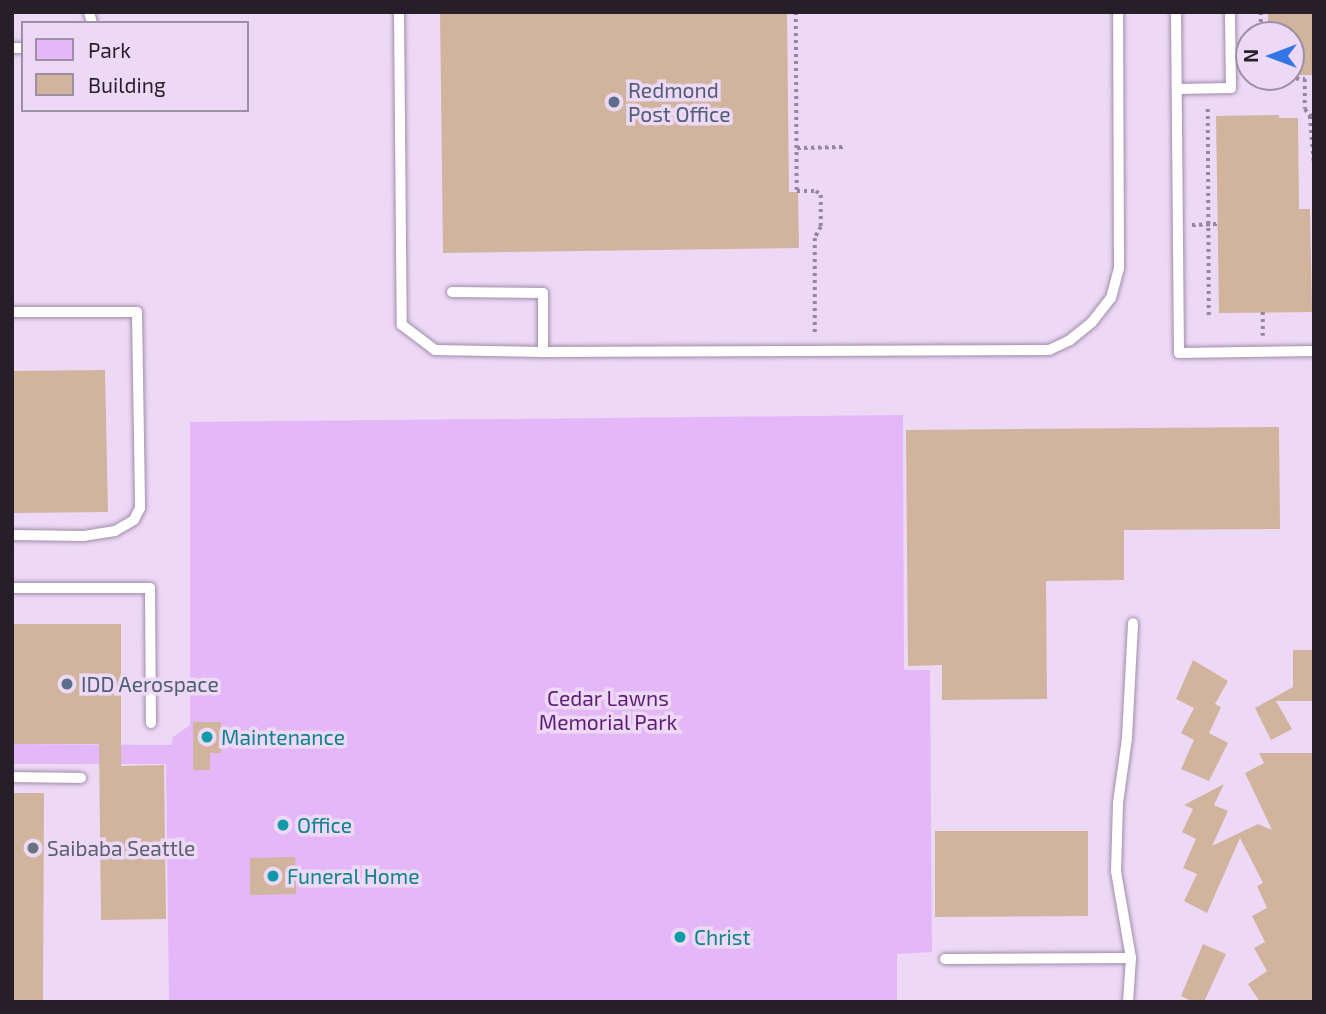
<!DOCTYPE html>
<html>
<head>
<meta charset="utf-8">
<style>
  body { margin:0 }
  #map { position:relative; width:1326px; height:1014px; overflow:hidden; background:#edd9f6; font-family:"Exo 2",sans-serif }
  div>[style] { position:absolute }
  .green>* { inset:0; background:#e4b8f8 }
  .building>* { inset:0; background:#d1b49e }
  .path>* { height:3.5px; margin-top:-1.75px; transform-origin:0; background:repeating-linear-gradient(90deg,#96889c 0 3.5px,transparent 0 7px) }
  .roads { filter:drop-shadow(0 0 2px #a08da9) drop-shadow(0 0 2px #a08da9) }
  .lane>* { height:10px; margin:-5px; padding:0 5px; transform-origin:5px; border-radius:5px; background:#fff }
  .dots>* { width:19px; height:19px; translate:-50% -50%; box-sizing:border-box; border:4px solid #edd9f6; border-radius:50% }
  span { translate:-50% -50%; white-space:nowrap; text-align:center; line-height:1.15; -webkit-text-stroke:7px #edd9f6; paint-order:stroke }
  .service-label { font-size:21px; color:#4e5e75 }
  .left { translate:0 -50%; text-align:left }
  .park-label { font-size:21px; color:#5e1c77 }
  .culture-label { font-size:21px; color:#0d838f }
  .worship-label { font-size:21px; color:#5b616d }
  .frame { position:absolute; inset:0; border:14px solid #261f29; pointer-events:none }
  .legend { position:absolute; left:21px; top:21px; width:228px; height:91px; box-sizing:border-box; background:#edd9f6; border:2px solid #9d8fa4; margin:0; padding:9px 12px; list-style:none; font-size:21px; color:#261f29 }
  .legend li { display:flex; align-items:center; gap:14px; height:35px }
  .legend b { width:35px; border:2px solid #9d8fa4 }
  .north { position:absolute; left:1235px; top:21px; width:70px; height:70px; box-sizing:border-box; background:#edd9f6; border:2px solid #9d8fa4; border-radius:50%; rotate:270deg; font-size:19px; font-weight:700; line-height:28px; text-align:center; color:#261f29 }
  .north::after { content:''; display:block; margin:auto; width:24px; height:32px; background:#3476e4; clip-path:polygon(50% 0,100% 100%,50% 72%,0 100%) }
</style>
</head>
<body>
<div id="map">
  <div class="green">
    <div style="clip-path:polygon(903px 415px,904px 670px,930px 670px,932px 952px,897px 954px,897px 1002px,169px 1002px,166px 764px,12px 764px,12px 744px,171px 745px,173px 737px,190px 725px,190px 422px)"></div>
  </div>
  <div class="building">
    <div style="clip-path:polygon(440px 12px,787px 12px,789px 192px,798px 192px,799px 248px,443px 253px)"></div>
    <div style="clip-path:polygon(1268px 12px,1314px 12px,1314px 75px,1291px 75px,1291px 35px,1268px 35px)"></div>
    <div style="clip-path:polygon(1279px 115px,1279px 118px,1298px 118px,1299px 209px,1310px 209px,1312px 312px,1219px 313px,1216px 116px)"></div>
    <div style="clip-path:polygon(105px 370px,108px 512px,12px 513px,12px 371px)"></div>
    <div style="clip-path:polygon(1279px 427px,1280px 529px,1124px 530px,1124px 580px,1046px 581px,1047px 699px,942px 700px,942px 665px,908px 666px,906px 430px)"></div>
    <div style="clip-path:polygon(12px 624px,121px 624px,121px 766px,164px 765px,166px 919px,101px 920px,99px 744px,12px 744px)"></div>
    <div style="clip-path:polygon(1293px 650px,1314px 650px,1314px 701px,1276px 701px,1292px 729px,1271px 740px,1255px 708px,1293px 687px)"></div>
    <div style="clip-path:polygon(1193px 660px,1228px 681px,1215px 704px,1221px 707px,1209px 733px,1228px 743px,1209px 781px,1181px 769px,1194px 740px,1181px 733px,1194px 708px,1176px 699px)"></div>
    <div style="clip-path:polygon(193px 722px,221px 722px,221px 753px,210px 753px,210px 770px,193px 770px)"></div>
    <div style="clip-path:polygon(1259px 753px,1314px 753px,1314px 1002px,1260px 1002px,1248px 984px,1267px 971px,1254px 948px,1265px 942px,1252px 916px,1267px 908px,1257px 886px,1263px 883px,1240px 838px,1207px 913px,1184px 901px,1197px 874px,1183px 868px,1196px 839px,1182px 832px,1193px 809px,1184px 805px,1224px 784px,1214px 805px,1228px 811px,1212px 846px,1258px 824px,1272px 830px,1245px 773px,1264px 763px)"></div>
    <div style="clip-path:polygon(12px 793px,44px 793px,43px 1002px,12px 1002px)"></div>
    <div style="clip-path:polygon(935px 831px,1088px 831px,1088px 916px,935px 917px)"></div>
    <div style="clip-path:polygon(290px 857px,295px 857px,296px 894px,250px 895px,250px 858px)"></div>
    <div style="clip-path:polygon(1203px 944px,1226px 954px,1204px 1002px,1193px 1002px,1181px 996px)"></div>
  </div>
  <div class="path">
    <div style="left:796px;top:12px;width:179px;rotate:89.7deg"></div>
    <div style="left:797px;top:191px;width:19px"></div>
    <div style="left:816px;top:191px;width:6px;rotate:39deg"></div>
    <div style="left:821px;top:195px;width:32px;rotate:90deg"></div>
    <div style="left:821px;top:227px;width:13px;rotate:119deg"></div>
    <div style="left:815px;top:238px;width:98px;rotate:90deg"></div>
    <div style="left:1261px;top:12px;width:23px;rotate:90deg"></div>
    <div style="left:1261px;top:77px;width:44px;rotate:2.6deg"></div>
    <div style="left:1305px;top:79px;width:30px;rotate:90deg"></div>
    <div style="left:1305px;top:109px;width:9px;rotate:54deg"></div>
    <div style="left:1208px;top:109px;width:207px;rotate:89.7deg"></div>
    <div style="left:1314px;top:116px;width:4px;rotate:180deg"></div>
    <div style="left:1310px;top:116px;width:46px;rotate:85deg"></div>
    <div style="left:797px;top:148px;width:47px;rotate:-1.2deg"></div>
    <div style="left:1192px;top:225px;width:26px;rotate:-2deg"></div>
    <div style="left:1263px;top:312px;width:24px;rotate:90deg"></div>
  </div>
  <div class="roads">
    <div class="lane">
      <div style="left:89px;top:12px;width:11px;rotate:75deg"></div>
      <div style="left:399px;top:12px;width:313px;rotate:89.5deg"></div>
      <div style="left:402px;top:325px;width:41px;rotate:37.1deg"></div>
      <div style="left:435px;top:350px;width:108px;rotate:1.1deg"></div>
      <div style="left:543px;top:352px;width:59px;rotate:-90deg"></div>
      <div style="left:543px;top:293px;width:91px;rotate:-179.4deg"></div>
      <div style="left:1176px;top:12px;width:341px;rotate:89.5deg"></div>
      <div style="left:1179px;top:353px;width:135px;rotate:-0.8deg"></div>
      <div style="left:12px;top:48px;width:11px"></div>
      <div style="left:1177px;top:89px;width:54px;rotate:-1.1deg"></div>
      <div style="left:1231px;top:88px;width:76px;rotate:-90.8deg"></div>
      <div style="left:12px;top:312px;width:125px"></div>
      <div style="left:137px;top:312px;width:196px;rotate:89.1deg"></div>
      <div style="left:140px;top:508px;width:13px;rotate:117deg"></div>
      <div style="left:134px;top:520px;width:22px;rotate:150deg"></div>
      <div style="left:115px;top:531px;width:31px;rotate:171deg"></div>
      <div style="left:84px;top:536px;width:72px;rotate:-179.2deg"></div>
      <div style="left:543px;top:352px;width:506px;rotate:-0.23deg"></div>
      <div style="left:1049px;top:350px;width:23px;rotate:-25deg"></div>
      <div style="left:1070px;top:340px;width:28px;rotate:-39deg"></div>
      <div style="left:1092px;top:322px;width:31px;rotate:-52deg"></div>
      <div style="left:1111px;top:298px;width:30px;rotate:-75deg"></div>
      <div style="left:1119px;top:269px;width:257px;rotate:-90.2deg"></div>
      <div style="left:12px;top:588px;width:138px"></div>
      <div style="left:150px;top:588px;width:135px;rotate:89.6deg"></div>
      <div style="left:12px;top:777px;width:69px;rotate:0.8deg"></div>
      <div style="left:945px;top:959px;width:186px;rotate:-0.3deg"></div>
      <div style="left:1128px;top:1002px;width:44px;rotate:-86.1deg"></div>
      <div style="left:1131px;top:958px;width:88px;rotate:-99.8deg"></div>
      <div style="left:1116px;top:871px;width:68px;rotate:-88.3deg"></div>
      <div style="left:1118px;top:803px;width:66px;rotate:-82.1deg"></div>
      <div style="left:1127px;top:738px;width:115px;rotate:-87deg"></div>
    </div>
  </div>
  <div class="dots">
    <div style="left:614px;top:102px;background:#5c6f8a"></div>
    <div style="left:67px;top:684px;background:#5c6f8a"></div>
    <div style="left:207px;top:737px;background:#0f9aa8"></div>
    <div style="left:283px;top:825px;background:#0f9aa8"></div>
    <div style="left:33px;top:848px;background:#6b7280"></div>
    <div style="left:273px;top:876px;background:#0f9aa8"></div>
    <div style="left:680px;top:937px;background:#0f9aa8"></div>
  </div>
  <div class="service-label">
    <span class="left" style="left:628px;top:102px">Redmond<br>Post Office</span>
    <span class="left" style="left:81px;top:684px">IDD Aerospace</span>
  </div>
  <div class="park-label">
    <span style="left:608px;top:710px">Cedar Lawns<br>Memorial Park</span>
  </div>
  <div class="culture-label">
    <span class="left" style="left:221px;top:737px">Maintenance</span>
    <span class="left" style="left:297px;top:825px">Office</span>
    <span class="left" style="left:287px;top:876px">Funeral Home</span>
    <span class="left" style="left:694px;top:937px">Christ</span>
  </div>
  <div class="worship-label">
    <span class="left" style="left:47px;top:848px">Saibaba Seattle</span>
  </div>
  <div class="frame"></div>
  <ul class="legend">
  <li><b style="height:19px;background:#e4b8f8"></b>Park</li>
  <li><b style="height:19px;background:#d1b49e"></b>Building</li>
  </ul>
  <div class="north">N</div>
</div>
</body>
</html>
